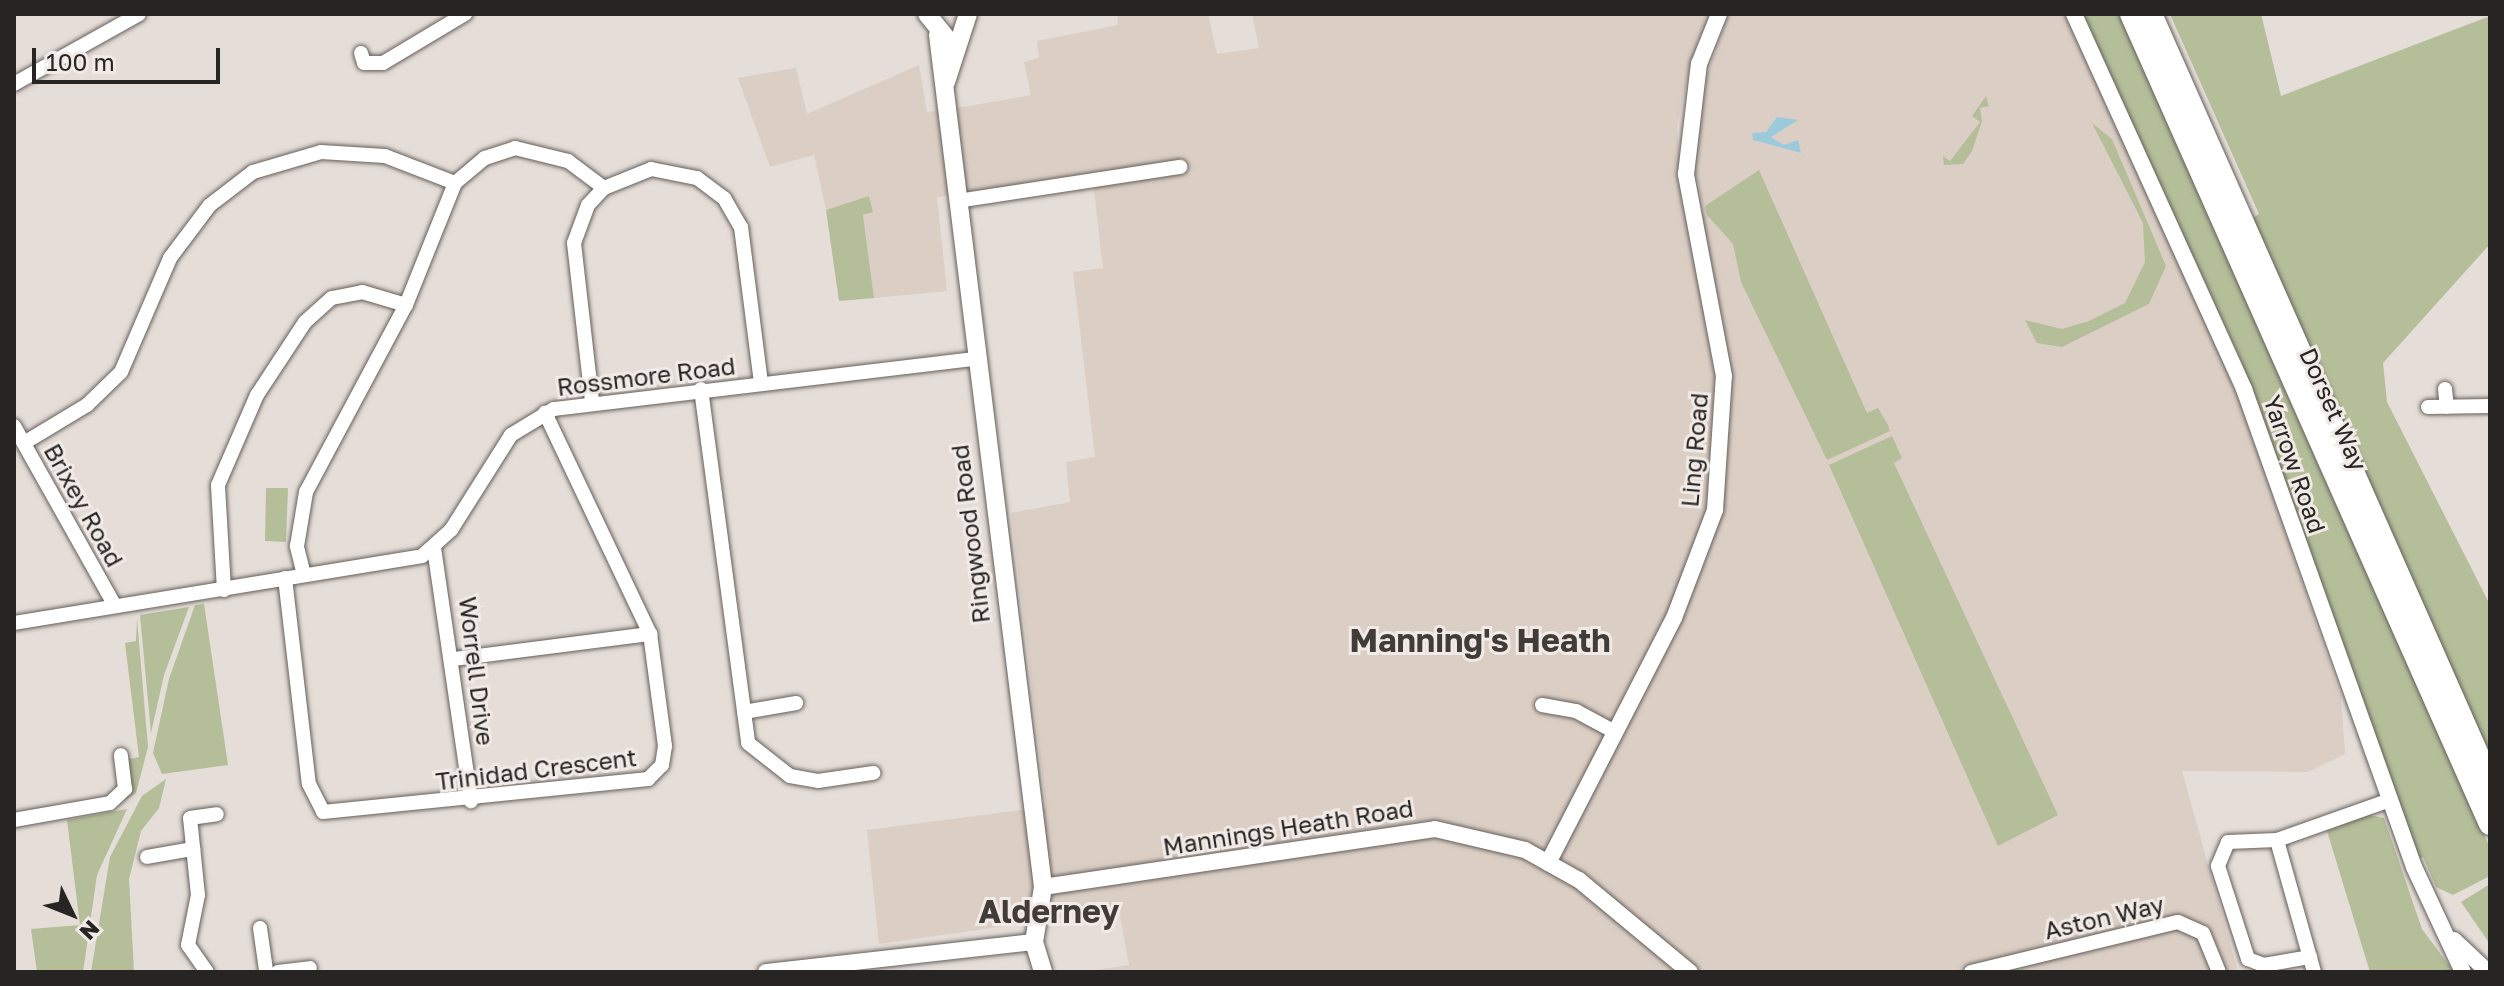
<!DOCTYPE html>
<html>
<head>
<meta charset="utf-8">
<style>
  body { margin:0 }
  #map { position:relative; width:2504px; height:986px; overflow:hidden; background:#e4ddd8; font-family:"Golos Text",sans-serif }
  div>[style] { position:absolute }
  .built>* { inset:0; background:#dbcfc5 }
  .green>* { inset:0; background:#b4be99 }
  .water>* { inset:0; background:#9ccadb }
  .roads { filter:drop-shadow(0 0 2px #655f5b) drop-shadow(0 0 2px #655f5b) }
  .minor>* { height:14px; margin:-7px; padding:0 7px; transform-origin:7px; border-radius:7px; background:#fff }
  .tertiary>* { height:16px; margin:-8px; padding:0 8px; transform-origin:8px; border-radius:8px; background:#fff }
  .secondary>* { height:18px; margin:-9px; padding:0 9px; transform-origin:9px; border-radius:9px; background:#fff }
  .trunk>* { height:22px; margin:-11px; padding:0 11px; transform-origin:11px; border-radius:11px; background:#fff }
  span { translate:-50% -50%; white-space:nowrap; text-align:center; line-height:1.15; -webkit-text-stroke:6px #f1eae6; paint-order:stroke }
  .street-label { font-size:24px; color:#272523 }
  .district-label { font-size:32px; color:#413c38; font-weight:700 }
  .frame { position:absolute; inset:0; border:16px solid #272523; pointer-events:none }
  .north { position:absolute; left:32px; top:874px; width:80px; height:80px; -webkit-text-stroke:6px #f1eae6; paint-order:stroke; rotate:133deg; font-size:22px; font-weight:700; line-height:32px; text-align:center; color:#272523 }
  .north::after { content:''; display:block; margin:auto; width:28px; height:36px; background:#272523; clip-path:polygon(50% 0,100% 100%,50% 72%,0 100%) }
  .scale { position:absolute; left:32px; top:48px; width:188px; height:36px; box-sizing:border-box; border:4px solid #272523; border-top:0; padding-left:10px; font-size:24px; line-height:28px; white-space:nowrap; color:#272523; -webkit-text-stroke:6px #f1eae6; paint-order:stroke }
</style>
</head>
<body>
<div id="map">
  <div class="built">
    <div style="clip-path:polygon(1117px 14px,1208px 14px,1217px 54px,1259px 48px,1252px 14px,1711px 14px,1691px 61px,1677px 128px,1684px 203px,1705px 214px,1694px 167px,1701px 91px,1729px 14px,2067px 14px,2237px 392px,2341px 697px,2345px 754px,2308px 772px,2182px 771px,2238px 972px,1083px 972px,1129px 965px,1119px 910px,879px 944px,867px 830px,1046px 807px,1011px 513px,1070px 502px,1066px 462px,1095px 457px,1073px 272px,1103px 268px,1092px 173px,937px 197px,947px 291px,874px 298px,863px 214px,869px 197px,826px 210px,814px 155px,770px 167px,738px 78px,796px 68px,807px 114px,919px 65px,927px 112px,970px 106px,1031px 95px,1024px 62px,1039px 58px,1037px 41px,1118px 25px)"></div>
  </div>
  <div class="green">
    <div style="clip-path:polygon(2082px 14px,2121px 14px,2490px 848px,2490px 876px,2453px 895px,2436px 887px,2423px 857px,2417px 859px,2241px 361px)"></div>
    <div style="clip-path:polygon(2170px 14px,2261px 14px,2281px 96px,2490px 16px,2490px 244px,2383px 363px,2387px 402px,2490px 605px,2490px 755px,2251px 219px,2259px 214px)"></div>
    <div style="clip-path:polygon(1986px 96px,1989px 106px,1980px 108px,1982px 121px,1972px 151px,1963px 164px,1944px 165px,1943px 156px,1950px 161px,1980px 122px,1972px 116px)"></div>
    <div style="clip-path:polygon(2092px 123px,2112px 139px,2166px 266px,2149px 304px,2062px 347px,2037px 343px,2025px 320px,2062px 329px,2089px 321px,2125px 303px,2145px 262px,2143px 223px)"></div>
    <div style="clip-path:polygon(1759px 170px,1867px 413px,1878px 408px,1888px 425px,1890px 431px,1827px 460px,1741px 282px,1733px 244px,1707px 215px,1705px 206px)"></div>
    <div style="clip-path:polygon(869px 196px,873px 212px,863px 215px,874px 298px,839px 301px,826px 210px)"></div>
    <div style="clip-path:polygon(1892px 436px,1902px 458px,1894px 463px,2058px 815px,1998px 846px,1829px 465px)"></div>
    <div style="clip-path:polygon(266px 488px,288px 488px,286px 542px,265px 541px)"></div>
    <div style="clip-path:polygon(204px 604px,228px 765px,162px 774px,153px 753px,169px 679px,195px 605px)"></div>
    <div style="clip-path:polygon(189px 607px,164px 675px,151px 733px,140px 615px)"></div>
    <div style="clip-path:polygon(137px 619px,148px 747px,136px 793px,119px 804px,124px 760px,139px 757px,125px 643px,136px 641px)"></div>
    <div style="clip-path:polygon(166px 779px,159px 808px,141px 831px,129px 879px,134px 972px,91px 972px,110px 857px,142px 796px)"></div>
    <div style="clip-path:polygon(127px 809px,97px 875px,83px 972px,37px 972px,31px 929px,80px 925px,67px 820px)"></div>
    <div style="clip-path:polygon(2369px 815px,2384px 818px,2422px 929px,2454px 972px,2370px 972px,2327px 831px)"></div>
    <div style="clip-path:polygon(2490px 884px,2490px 944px,2461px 902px)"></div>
  </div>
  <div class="water">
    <div style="clip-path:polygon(1777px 117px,1798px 120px,1771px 137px,1784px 145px,1798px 140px,1801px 153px,1753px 140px,1752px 133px,1766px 132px)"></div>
  </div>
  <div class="roads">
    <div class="minor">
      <div style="left:361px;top:53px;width:10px;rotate:73deg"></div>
      <div style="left:364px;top:63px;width:19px"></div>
      <div style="left:383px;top:63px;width:96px;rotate:-30.9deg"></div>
      <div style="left:14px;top:84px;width:143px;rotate:-29.2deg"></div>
      <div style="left:957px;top:201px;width:226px;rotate:-8.7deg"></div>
      <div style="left:701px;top:389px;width:357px;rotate:82.4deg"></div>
      <div style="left:748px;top:743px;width:53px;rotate:38.2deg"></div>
      <div style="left:790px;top:776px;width:28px;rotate:10deg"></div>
      <div style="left:818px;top:781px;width:56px;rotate:-8.3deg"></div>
      <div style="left:2445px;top:389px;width:18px;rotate:84deg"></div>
      <div style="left:592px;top:401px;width:159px;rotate:-96.5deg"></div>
      <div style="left:574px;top:243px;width:40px;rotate:-69.8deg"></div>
      <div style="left:588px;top:205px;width:23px;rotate:-47deg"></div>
      <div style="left:2428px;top:407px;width:62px;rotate:-0.9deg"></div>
      <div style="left:14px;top:426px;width:206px;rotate:60.7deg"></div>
      <div style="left:24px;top:443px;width:74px;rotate:-31.1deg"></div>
      <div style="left:87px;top:405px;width:47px;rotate:-44.1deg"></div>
      <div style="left:121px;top:372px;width:124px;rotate:-66.7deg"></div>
      <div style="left:170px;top:258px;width:66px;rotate:-53deg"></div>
      <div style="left:210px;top:205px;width:54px;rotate:-37.5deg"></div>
      <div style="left:253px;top:172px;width:71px;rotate:-16.4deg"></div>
      <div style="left:321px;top:152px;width:64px;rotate:3.6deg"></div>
      <div style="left:385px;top:156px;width:75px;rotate:21.1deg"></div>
      <div style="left:455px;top:183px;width:39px;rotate:-40deg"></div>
      <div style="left:485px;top:158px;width:32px;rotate:-18deg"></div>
      <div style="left:515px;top:148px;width:55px;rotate:13.8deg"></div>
      <div style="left:568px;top:161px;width:45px;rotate:36.9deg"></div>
      <div style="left:604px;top:188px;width:51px;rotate:-22deg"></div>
      <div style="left:651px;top:169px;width:47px;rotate:11.1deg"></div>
      <div style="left:697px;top:178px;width:34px;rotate:37deg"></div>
      <div style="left:724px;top:198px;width:34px;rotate:60deg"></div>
      <div style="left:741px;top:227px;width:158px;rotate:82.7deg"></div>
      <div style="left:434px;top:548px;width:256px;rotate:81.7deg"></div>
      <div style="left:304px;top:575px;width:30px;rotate:-104deg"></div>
      <div style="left:297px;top:546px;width:55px;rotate:-80.5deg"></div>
      <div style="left:306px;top:492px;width:212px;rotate:-61.9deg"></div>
      <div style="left:406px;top:305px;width:131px;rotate:-68.1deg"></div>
      <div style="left:285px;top:578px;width:207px;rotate:83.4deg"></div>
      <div style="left:309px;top:784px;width:31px;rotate:63deg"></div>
      <div style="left:323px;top:812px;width:327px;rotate:-5.8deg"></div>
      <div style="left:648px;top:779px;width:20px;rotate:-45deg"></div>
      <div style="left:662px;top:765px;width:19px;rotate:-81deg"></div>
      <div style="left:665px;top:746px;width:113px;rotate:-97.6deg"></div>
      <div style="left:650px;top:634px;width:245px;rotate:-115.4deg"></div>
      <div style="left:224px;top:590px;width:105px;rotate:-93.3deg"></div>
      <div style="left:218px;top:485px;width:98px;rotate:-66.6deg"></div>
      <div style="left:257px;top:395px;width:87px;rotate:-56.7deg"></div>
      <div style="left:305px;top:322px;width:36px;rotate:-42deg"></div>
      <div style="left:332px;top:298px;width:31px;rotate:-11deg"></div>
      <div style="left:362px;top:292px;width:46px;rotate:16.5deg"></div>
      <div style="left:14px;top:623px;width:413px;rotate:-9.3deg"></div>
      <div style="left:422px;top:556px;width:39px;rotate:-42deg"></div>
      <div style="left:451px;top:530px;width:112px;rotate:-57.7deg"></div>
      <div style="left:511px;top:435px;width:50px;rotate:-31.2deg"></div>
      <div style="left:554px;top:409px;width:423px;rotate:-6.8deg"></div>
      <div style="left:454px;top:659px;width:198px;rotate:-7.3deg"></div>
      <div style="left:1542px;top:705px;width:35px;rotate:10deg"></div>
      <div style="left:1576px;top:711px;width:44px;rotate:28.3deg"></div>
      <div style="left:744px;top:712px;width:53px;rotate:-9.8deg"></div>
      <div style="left:14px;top:820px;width:97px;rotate:-10deg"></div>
      <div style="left:110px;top:803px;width:21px;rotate:-43deg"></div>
      <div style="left:125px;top:789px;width:34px;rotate:-97deg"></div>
      <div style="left:2277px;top:840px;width:49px;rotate:177.7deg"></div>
      <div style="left:2228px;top:842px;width:26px;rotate:113deg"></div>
      <div style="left:2218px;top:866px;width:98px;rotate:72.1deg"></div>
      <div style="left:2248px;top:959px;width:17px;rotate:21deg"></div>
      <div style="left:2264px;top:965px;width:47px;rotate:-9.9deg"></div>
      <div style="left:147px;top:857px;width:47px;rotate:-9.9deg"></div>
      <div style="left:260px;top:928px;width:42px;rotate:81.9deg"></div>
      <div style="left:207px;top:972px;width:33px;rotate:-125deg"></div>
      <div style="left:188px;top:945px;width:51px;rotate:-78.7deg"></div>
      <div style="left:198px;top:895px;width:77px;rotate:-95.9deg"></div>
      <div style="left:190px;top:818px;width:27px;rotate:-8deg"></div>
      <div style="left:278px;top:972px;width:32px;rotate:-7deg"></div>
      <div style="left:1971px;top:972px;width:213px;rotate:-13.6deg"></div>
      <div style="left:2178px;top:922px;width:27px;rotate:24deg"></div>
      <div style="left:2203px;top:933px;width:42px;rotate:67.7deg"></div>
      <div style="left:2314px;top:972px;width:137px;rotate:-105.7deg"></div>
      <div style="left:2277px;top:840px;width:120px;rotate:-19.5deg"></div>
    </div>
    <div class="tertiary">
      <div style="left:2074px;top:14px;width:412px;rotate:65.6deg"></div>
      <div style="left:2244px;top:389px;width:507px;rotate:70.42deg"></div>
      <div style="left:2414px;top:867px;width:116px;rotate:65deg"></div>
      <div style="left:1548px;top:863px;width:276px;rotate:-62.8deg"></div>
      <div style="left:1674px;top:618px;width:116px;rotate:-69.2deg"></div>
      <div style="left:1715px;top:510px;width:134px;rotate:-86.2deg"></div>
      <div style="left:1724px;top:376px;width:206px;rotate:-100.7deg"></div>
      <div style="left:1686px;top:174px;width:111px;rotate:-83.3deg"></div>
      <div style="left:1699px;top:64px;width:54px;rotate:-68.2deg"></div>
      <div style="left:1043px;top:887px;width:396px;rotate:-8.4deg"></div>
      <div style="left:1435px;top:829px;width:92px;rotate:13.1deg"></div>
      <div style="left:1525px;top:850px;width:62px;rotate:29.1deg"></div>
      <div style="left:1579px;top:880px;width:144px;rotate:39.7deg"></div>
      <div style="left:2454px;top:940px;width:47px;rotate:43.3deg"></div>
      <div style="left:766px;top:972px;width:270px;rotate:-6.4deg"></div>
    </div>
    <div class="secondary">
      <div style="left:927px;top:14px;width:32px;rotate:51deg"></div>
      <div style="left:938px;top:35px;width:858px;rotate:82.97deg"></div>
      <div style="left:1043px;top:887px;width:56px;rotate:99.3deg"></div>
      <div style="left:1034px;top:942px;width:31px;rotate:73deg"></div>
      <div style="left:946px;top:82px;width:71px;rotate:-72.1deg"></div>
    </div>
    <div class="trunk">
      <div style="left:2131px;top:14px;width:886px;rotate:66.1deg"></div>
      <div style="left:2151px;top:14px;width:839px;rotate:66.18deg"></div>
    </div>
  </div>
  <div class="street-label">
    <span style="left:646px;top:376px;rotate:-7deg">Rossmore Road</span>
    <span style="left:2334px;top:409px;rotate:66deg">Dorset Way</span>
    <span style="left:1694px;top:450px;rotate:-85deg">Ling Road</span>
    <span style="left:2295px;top:464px;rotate:71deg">Yarrow Road</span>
    <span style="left:84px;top:505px;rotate:61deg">Brixey Road</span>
    <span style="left:970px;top:534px;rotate:-97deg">Ringwood Road</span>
    <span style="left:477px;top:671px;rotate:83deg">Worrell Drive</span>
    <span style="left:536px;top:769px;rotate:-7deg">Trinidad Crescent</span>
    <span style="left:1288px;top:827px;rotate:-9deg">Mannings Heath Road</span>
    <span style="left:2104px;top:917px;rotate:-13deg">Aston Way</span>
  </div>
  <div class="district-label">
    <span style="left:1480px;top:640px">Manning's Heath</span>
    <span style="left:1049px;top:911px">Alderney</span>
  </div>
  <div class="frame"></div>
  <div class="north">N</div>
  <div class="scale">100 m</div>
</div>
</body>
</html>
